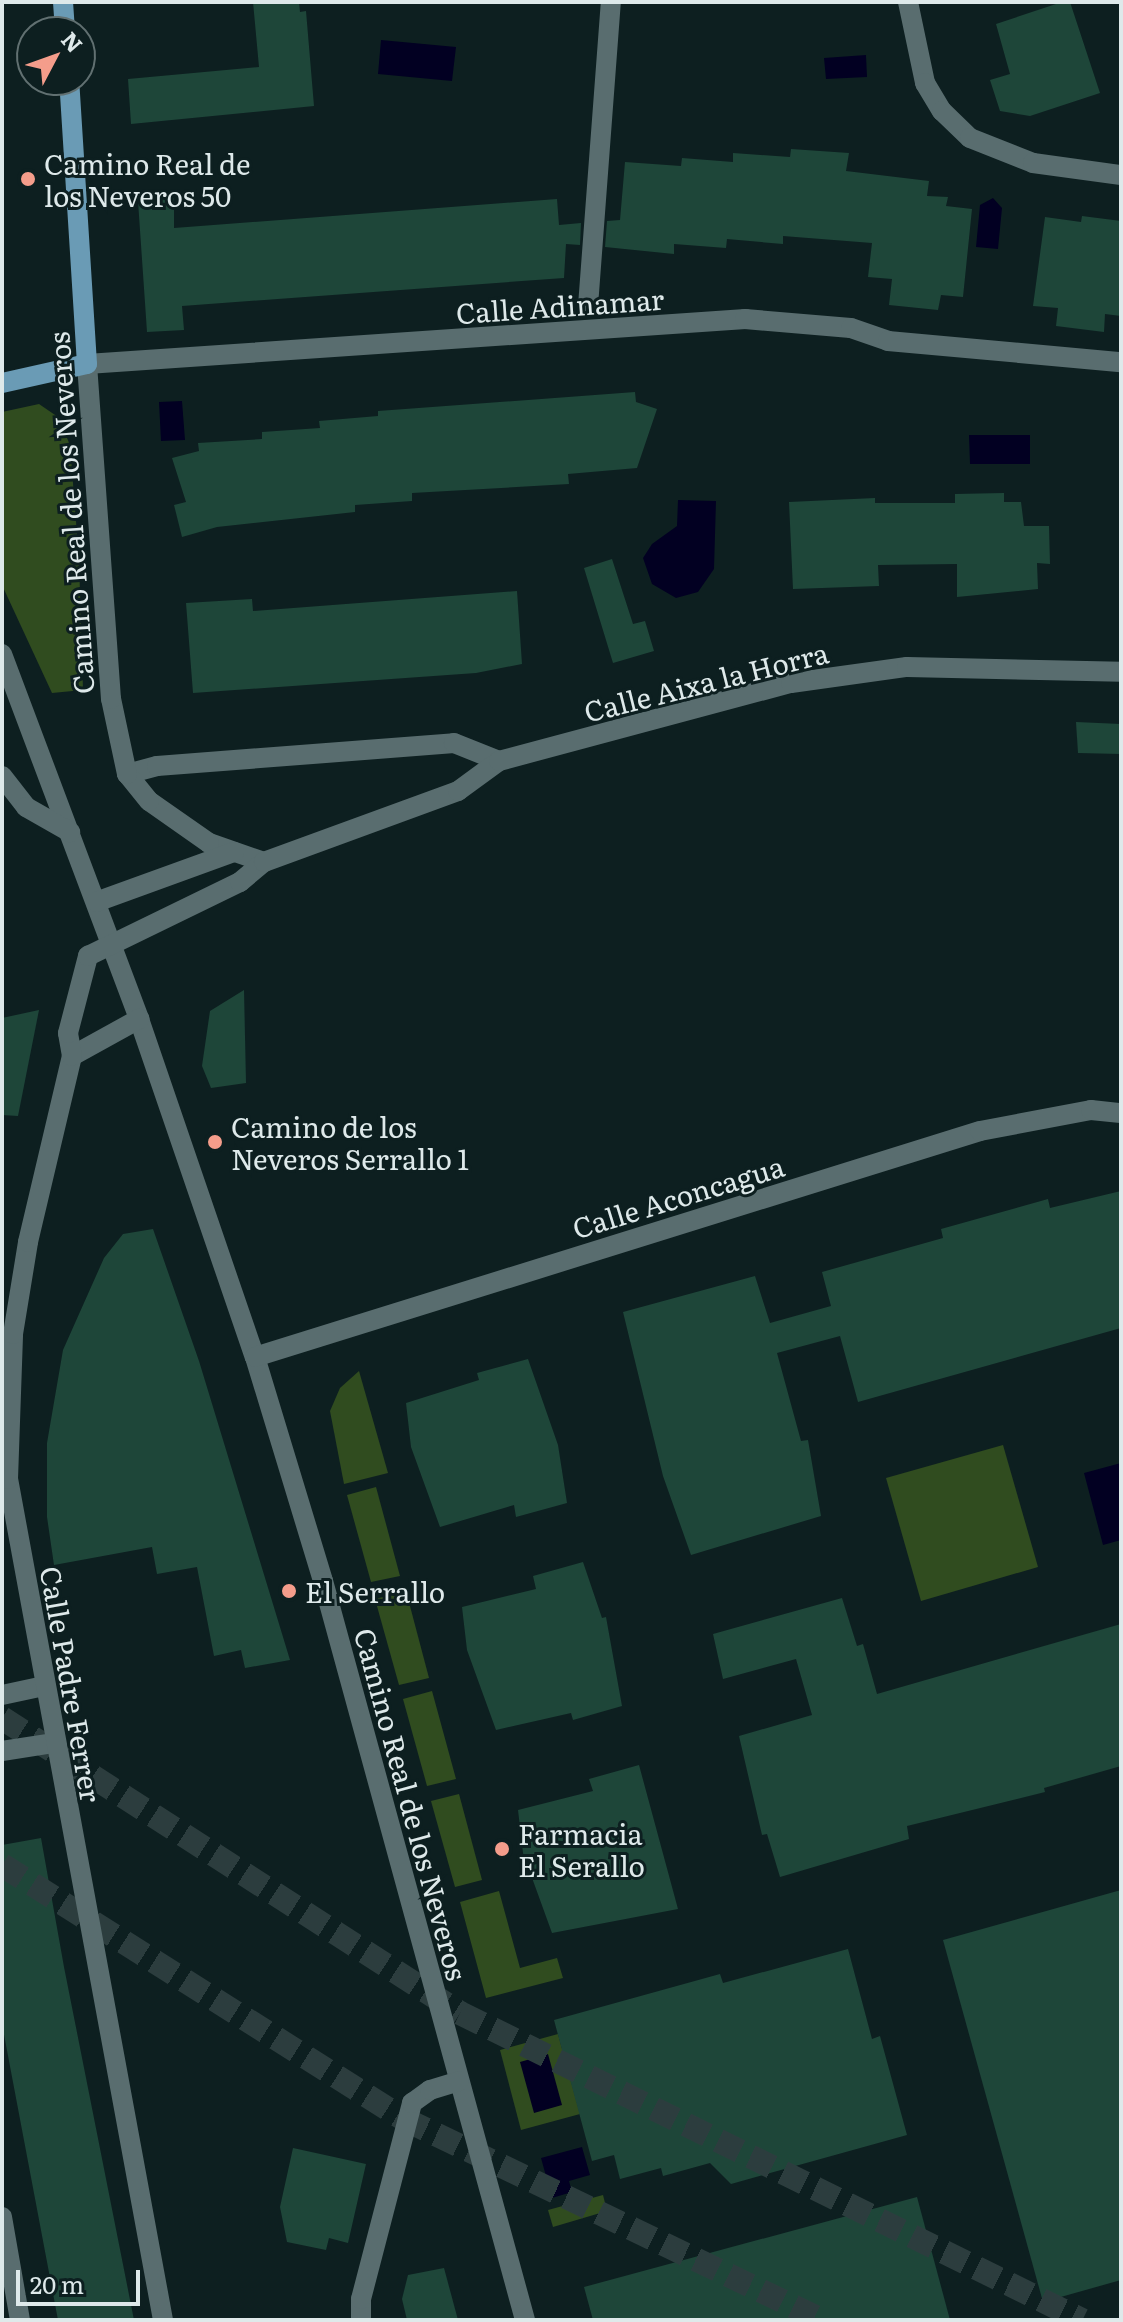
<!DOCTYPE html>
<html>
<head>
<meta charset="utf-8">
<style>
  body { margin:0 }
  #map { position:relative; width:1123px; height:2322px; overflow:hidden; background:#0d1f20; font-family:Literata,serif }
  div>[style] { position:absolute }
  .green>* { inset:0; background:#304c1f }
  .water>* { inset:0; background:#020022 }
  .building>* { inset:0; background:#1e4639 }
  .highway-tunnel>* { height:24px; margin-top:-12px; transform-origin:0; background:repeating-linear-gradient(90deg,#2c3d3e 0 24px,transparent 0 36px) }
  .minor>* { height:20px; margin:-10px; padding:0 10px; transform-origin:10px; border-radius:10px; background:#596d6f }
  .major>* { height:20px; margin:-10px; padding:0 10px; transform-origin:10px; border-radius:10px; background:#6a9bb5 }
  .dots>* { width:22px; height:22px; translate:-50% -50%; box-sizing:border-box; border:4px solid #0d1f20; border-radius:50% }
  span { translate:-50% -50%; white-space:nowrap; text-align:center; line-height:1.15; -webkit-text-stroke:6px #0d1f20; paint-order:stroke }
  .poi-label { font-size:28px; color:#dee9ea }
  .left { translate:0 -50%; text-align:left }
  .street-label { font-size:28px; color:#dee9ea }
  .frame { position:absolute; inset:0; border:4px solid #dee9ea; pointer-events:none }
  .north { position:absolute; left:16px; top:16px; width:80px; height:80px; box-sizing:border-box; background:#0d1f20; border:2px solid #617071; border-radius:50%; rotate:49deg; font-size:22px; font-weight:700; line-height:32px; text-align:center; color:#dee9ea }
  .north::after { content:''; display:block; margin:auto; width:28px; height:36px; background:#f49d8b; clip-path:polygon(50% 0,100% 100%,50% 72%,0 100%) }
  .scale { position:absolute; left:16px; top:2270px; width:124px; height:36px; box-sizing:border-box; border:4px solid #dee9ea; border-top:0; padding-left:10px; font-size:24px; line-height:28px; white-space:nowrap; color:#dee9ea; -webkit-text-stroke:6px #0d1f20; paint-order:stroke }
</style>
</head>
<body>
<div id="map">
  <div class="green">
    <div style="clip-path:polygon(39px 404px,58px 417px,70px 445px,79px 560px,83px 690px,52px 693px,2px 585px,2px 412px)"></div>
    <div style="clip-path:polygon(359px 1371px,388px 1473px,344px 1484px,330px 1411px,340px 1388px)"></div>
    <div style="clip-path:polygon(1003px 1445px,1038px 1567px,921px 1601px,886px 1478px)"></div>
    <div style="clip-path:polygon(376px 1487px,400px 1576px,371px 1582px,347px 1495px)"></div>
    <div style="clip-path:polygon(406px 1591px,429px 1678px,399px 1685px,375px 1599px)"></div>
    <div style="clip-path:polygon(432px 1691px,456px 1779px,427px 1786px,403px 1699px)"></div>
    <div style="clip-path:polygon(459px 1794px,482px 1880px,455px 1887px,431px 1801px)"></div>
    <div style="clip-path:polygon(499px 1891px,520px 1968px,557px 1958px,563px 1978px,486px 1998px,460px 1902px)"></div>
    <div style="clip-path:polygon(558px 2034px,580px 2114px,521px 2130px,500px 2050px)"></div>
    <div style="clip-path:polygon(603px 2195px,607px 2211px,553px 2227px,548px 2210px)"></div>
  </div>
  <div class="water">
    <div style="clip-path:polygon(381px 40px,456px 47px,452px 81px,378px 74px)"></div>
    <div style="clip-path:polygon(866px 55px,867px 77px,826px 79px,824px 58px)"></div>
    <div style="clip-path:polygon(993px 198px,1002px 208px,998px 249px,976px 247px,980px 205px)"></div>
    <div style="clip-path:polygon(182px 401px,185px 440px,161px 441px,159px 402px)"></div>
    <div style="clip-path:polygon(969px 435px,1030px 435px,1030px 464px,970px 464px)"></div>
    <div style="clip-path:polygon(678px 500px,716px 501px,714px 569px,698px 592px,676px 598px,652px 584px,643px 558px,652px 544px,677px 526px)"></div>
    <div style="clip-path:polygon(1121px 1463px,1121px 1540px,1103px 1545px,1084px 1473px)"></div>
    <div style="clip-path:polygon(548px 2054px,562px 2105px,534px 2113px,520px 2062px)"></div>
    <div style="clip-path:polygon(582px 2147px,590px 2175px,569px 2181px,572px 2192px,552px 2198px,541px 2158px)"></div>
  </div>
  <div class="building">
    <div style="clip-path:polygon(253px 2px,299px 2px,300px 12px,306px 11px,314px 106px,131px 124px,128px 79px,259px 67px)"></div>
    <div style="clip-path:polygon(1062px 2px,1070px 2px,1100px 93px,1030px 116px,1000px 111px,990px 80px,1010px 74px,996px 24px)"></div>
    <div style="clip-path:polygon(791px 149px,849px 153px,846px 171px,929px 181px,927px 196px,948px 197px,946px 206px,972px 209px,963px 297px,941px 295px,938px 310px,889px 305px,892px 279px,868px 277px,872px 243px,783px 236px,783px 244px,727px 239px,726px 248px,674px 244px,674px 254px,605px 247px,607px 221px,620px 220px,625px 162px,681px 166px,682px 158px,733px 162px,733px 153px,790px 157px)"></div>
    <div style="clip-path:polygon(174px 198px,174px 228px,557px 199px,559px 225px,581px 223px,580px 245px,566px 244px,564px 278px,182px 306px,184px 330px,147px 332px,138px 201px)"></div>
    <div style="clip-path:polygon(1082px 216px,1121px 221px,1121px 316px,1105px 314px,1104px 332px,1056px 326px,1058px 308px,1033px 306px,1045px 217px,1081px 222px)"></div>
    <div style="clip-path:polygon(635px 392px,636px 402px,657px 409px,637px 468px,568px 474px,569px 484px,412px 493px,412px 501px,355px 505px,355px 512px,217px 527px,182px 537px,174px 505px,186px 502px,172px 458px,199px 451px,198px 443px,262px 439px,262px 432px,320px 428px,319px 421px,378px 416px,378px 411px)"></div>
    <div style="clip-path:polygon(1004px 493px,1004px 502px,1021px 502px,1024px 526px,1049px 526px,1050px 564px,1037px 563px,1038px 589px,957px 597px,957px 564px,878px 565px,879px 586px,793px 589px,789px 502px,875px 498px,875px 503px,955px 503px,955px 494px)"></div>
    <div style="clip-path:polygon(612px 559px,633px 624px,645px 621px,654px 651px,613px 663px,584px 568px)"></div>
    <div style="clip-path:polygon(517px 591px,522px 664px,476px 673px,193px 693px,186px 603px,252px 599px,253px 611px)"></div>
    <div style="clip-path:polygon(1076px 722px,1121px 724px,1121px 754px,1078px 753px)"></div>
    <div style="clip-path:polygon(244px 990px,246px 1083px,211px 1088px,202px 1066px,210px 1011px)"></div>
    <div style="clip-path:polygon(39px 1010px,18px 1116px,2px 1115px,2px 1018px)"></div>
    <div style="clip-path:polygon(1121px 1191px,1121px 1328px,858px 1402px,840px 1336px,777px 1353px,801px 1441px,808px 1440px,821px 1516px,691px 1555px,663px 1476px,623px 1312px,755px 1276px,770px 1323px,831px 1306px,822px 1272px,943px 1238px,941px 1229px,1048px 1199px,1050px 1208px)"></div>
    <div style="clip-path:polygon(153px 1229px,199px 1361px,290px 1660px,245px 1668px,241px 1650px,214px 1656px,197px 1567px,157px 1574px,152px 1547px,54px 1565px,47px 1517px,47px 1443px,63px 1350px,104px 1258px,123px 1234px)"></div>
    <div style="clip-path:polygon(528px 1359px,558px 1445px,567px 1503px,516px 1517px,514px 1505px,440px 1527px,411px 1447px,406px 1403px,479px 1380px,477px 1373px)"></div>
    <div style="clip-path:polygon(583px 1562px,602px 1618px,606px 1617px,622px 1706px,573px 1720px,571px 1713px,496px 1730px,467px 1650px,462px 1607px,536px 1589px,533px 1576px)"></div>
    <div style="clip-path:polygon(842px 1598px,857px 1646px,863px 1644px,877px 1694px,1121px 1624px,1121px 1766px,1044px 1788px,1045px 1792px,907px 1826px,909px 1839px,780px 1877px,767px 1834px,762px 1835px,739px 1736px,812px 1715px,796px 1659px,723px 1679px,713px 1634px)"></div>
    <div style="clip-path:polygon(639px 1765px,678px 1909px,552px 1933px,523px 1853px,518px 1810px,593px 1791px,589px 1779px)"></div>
    <div style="clip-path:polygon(41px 1838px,64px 1967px,134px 2320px,58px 2320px,2px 2024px,2px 1845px)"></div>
    <div style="clip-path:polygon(1121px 1890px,1121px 2280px,1043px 2302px,943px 1940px)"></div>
    <div style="clip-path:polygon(848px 1949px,872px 2039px,880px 2036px,907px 2135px,731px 2184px,710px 2163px,663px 2176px,661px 2168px,620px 2179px,614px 2155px,592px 2161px,554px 2020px,720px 1974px,723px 1983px)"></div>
    <div style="clip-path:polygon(293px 2148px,366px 2164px,348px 2243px,329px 2238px,326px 2250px,287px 2242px,280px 2207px)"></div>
    <div style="clip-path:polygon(917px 2197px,950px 2320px,593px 2320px,584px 2287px)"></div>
    <div style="clip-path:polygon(444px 2268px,458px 2320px,407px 2320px,402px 2299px,408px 2275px)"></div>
  </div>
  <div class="highway-tunnel">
    <div style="left:2px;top:1718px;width:545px;rotate:32.79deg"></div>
    <div style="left:460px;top:2013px;width:694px;rotate:26.27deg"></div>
    <div style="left:2px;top:1865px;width:476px;rotate:32.3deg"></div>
    <div style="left:404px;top:2119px;width:463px;rotate:25.7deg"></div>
  </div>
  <div class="minor">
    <div style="left:908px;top:2px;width:83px;rotate:78.1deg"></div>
    <div style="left:925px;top:83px;width:33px;rotate:59deg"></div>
    <div style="left:942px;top:111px;width:39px;rotate:44deg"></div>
    <div style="left:970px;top:138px;width:68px;rotate:21.6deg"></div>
    <div style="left:1033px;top:163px;width:89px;rotate:7.8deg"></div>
    <div style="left:588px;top:306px;width:305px;rotate:-85.7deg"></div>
    <div style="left:2px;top:654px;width:390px;rotate:69.4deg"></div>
    <div style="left:139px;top:1019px;width:357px;rotate:71.1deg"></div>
    <div style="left:255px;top:1357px;width:234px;rotate:73.1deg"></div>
    <div style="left:323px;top:1581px;width:766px;rotate:74.71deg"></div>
    <div style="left:127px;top:774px;width:31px;rotate:-15deg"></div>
    <div style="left:157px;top:766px;width:298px;rotate:-4.4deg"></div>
    <div style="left:454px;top:743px;width:48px;rotate:21.8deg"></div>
    <div style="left:2px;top:776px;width:39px;rotate:52deg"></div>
    <div style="left:26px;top:807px;width:51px;rotate:29.6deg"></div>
    <div style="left:264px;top:862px;width:58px;rotate:-160.9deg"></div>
    <div style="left:209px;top:843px;width:73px;rotate:-145deg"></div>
    <div style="left:149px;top:801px;width:35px;rotate:-129deg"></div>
    <div style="left:127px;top:774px;width:77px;rotate:-102deg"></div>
    <div style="left:111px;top:699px;width:336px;rotate:-94.1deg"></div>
    <div style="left:87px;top:364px;width:660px;rotate:-3.91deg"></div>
    <div style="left:745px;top:319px;width:106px;rotate:4.9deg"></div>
    <div style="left:851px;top:328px;width:39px;rotate:19deg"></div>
    <div style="left:888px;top:341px;width:234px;rotate:5.2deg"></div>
    <div style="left:96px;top:902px;width:147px;rotate:-19.9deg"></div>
    <div style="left:72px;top:1056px;width:77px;rotate:-28.9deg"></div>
    <div style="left:255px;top:1357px;width:759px;rotate:-17.31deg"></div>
    <div style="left:980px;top:1131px;width:113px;rotate:-10.7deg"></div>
    <div style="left:1091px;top:1110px;width:30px;rotate:6deg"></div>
    <div style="left:2px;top:1695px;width:43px;rotate:-12.1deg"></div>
    <div style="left:2px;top:1751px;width:53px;rotate:-8.7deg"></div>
    <div style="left:2px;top:2217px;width:105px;rotate:80.1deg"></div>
    <div style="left:163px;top:2320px;width:855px;rotate:-100.44deg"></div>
    <div style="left:8px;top:1479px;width:145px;rotate:-88deg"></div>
    <div style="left:13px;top:1334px;width:93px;rotate:-80.7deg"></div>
    <div style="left:28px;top:1242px;width:191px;rotate:-76.7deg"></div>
    <div style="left:72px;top:1056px;width:23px;rotate:-100deg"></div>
    <div style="left:68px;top:1033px;width:80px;rotate:-75.4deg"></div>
    <div style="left:88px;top:956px;width:169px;rotate:-26deg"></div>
    <div style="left:240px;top:882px;width:31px;rotate:-40deg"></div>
    <div style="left:264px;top:862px;width:207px;rotate:-20.1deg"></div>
    <div style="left:458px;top:791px;width:51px;rotate:-36.2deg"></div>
    <div style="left:499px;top:761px;width:302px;rotate:-15deg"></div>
    <div style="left:791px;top:683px;width:117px;rotate:-7.9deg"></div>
    <div style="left:907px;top:667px;width:214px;rotate:1.3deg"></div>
    <div style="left:361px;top:2320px;width:21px;rotate:-90deg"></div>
    <div style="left:361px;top:2299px;width:203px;rotate:-75.4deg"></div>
    <div style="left:412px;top:2103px;width:22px;rotate:-36deg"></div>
    <div style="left:430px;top:2090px;width:30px;rotate:-17deg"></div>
  </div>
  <div class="major">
    <div style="left:63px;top:2px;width:30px;rotate:86deg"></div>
    <div style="left:2px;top:383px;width:87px;rotate:-12.6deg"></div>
    <div style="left:87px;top:364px;width:285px;rotate:-93.6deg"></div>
  </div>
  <div class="dots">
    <div style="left:28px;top:179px;background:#f49d8b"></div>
    <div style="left:215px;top:1142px;background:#f49d8b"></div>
    <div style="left:289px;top:1591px;background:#f49d8b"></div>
    <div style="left:502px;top:1849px;background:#f49d8b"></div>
  </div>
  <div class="poi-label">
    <span class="left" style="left:44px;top:179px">Camino Real de<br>los Neveros 50</span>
    <span class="left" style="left:231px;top:1142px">Camino de los<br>Neveros Serrallo 1</span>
    <span class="left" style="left:305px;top:1591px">El Serrallo</span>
    <span class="left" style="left:518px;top:1849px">Farmacia<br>El Serallo</span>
  </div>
  <div class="street-label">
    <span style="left:560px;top:305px;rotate:-4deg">Calle Adinamar</span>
    <span style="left:70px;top:513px;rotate:-94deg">Camino Real de los Neveros</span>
    <span style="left:706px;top:681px;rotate:-14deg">Calle Aixa la Horra</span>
    <span style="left:678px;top:1196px;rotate:-17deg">Calle Aconcagua</span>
    <span style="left:72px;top:1684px;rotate:80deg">Calle Padre Ferrer</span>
    <span style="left:412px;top:1804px;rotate:75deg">Camino Real de los Neveros</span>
  </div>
  <div class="frame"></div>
  <div class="north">N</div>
  <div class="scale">20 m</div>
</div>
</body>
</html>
